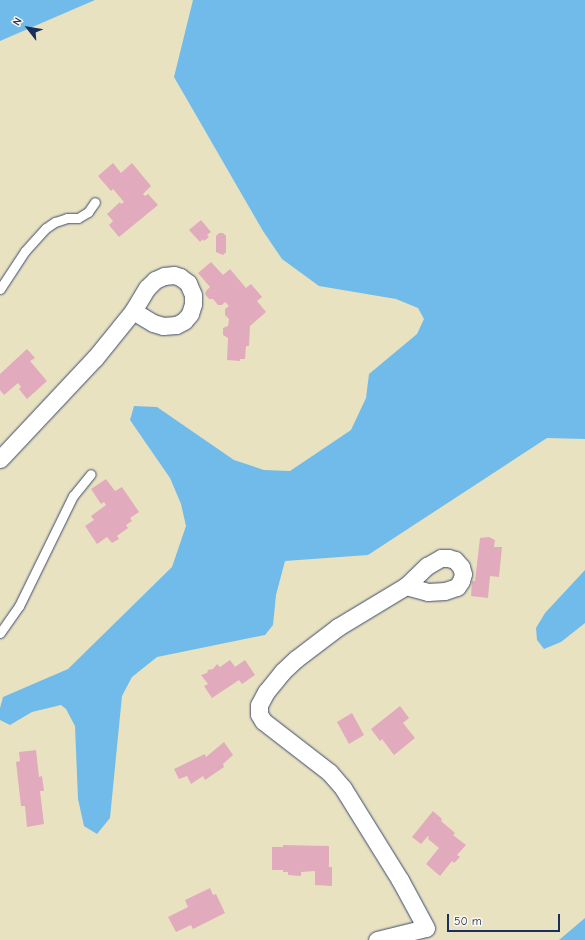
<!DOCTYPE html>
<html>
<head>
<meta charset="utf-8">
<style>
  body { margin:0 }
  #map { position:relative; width:585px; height:940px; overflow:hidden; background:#e9e2c1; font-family:"Comic Neue",sans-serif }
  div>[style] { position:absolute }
  .water>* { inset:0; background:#70bbe9 }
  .building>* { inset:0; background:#e1aabd }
  .roads { filter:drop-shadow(0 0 1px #3a4a6d) drop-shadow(0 0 1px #3a4a6d) }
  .service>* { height:9px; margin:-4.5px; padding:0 4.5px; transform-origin:4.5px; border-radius:4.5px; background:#fff }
  .minor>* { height:17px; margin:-8.5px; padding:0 8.5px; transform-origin:8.5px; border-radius:8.5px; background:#fff }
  span { translate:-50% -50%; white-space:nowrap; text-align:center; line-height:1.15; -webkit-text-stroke:3px #fbf7ec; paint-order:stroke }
  .north { position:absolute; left:8px; top:8px; width:40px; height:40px; -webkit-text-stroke:3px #fbf7ec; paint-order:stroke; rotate:301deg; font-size:11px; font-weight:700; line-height:16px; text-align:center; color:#1b2f5e }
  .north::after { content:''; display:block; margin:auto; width:14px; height:18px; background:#1b2f5e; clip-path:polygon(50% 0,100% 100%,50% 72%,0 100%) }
  .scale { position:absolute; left:447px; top:914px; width:113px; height:18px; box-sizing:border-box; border:2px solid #1b2f5e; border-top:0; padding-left:5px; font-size:12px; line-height:14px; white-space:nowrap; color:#1b2f5e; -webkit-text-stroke:3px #fbf7ec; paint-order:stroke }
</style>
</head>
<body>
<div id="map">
  <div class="water">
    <div style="clip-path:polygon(0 0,95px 0,0 41px)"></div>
    <div style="clip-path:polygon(193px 0,585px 0,585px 439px,547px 438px,368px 555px,285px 561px,276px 595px,273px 625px,265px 635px,157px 657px,132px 677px,122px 696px,110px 818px,97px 834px,84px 826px,78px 799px,75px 726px,66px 709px,61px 705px,32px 712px,10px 725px,0 720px,0 708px,3px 697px,68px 669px,172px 567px,186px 526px,181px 504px,170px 478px,130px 420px,134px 406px,157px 407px,234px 460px,264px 470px,290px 471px,351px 430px,366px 398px,369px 374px,417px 334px,424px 319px,418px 308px,396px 299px,319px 286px,282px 259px,263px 231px,174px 77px)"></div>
    <div style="clip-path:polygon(585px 570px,585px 623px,561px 642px,544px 649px,537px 640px,536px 628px,545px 613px)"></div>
    <div style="clip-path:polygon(585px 918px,585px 940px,559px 940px)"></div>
  </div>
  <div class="building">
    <div style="clip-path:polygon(113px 163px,121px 173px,132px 163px,151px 186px,143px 194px,145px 196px,148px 194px,158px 205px,119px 237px,109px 225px,113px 221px,107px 214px,120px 202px,121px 204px,124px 202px,113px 189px,111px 191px,98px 176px)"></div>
    <div style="clip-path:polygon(201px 220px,211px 232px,207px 235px,209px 237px,204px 241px,203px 239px,200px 242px,189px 230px)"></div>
    <div style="clip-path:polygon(219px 233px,223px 233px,226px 236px,226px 252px,223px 255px,216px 252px,216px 236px)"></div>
    <div style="clip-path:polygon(211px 262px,223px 275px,230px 269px,246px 288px,251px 284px,262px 297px,257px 301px,266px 312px,250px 326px,249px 346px,246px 346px,245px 359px,240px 359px,240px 361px,227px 360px,228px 338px,223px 335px,223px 328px,228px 326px,229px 319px,225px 315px,225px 309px,229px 306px,225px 302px,222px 305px,218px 305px,213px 299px,209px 299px,205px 294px,206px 291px,210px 287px,198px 273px)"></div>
    <div style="clip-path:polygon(27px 349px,35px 358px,30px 361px,47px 381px,27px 399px,19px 389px,21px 387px,18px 383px,4px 395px,0 390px,0 374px)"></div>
    <div style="clip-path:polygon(106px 479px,115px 491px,122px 487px,139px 512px,130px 518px,132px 521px,126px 525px,128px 528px,117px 536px,119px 539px,112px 543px,107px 537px,97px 544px,85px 526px,94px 520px,91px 516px,106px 505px,104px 502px,101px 504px,91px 489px)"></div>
    <div style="clip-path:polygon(489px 537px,495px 540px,494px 547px,502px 547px,499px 577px,490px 576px,488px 598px,471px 596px,472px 581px,475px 581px,480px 538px)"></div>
    <div style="clip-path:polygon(230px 660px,235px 667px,245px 660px,255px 675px,242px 684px,239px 680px,212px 698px,204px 686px,208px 684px,201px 675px,207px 673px,208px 670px,213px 669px,217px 664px,220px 667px)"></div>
    <div style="clip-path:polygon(400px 706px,409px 718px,403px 723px,415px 738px,394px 755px,382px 739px,380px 741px,371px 729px)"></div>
    <div style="clip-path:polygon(352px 713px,364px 735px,349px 744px,337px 722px)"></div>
    <div style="clip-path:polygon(224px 742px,233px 755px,223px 764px,224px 767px,205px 780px,203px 776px,191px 784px,187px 776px,179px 779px,174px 769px,205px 754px,206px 757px)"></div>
    <div style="clip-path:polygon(36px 750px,39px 777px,42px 776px,44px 791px,40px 791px,44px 824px,27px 827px,25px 806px,21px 806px,16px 762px,20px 761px,19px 752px)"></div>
    <div style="clip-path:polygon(433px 811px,442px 819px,441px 821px,455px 833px,453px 835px,466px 845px,457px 855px,460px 857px,454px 863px,452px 861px,440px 876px,426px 864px,439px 848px,428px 839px,429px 837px,428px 836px,421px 844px,412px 837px)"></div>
    <div style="clip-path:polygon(283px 845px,329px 846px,329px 867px,332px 867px,332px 886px,315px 885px,315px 871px,301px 872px,301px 876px,288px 875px,288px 872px,283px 872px,283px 870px,272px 870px,272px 847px,283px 847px)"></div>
    <div style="clip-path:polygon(210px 888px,213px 895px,216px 894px,225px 913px,193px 929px,191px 925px,176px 932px,168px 917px,188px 907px,185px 900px)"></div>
  </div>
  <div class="roads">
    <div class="service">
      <div style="left:0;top:289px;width:45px;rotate:-56.7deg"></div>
      <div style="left:25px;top:251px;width:31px;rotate:-48deg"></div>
      <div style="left:46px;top:228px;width:11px;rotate:-34deg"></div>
      <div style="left:55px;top:222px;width:13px;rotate:-18deg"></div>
      <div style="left:67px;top:218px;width:11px"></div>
      <div style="left:78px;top:218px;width:12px;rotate:-31deg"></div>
      <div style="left:88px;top:212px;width:12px;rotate:-55deg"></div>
      <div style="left:0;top:633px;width:33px;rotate:-55deg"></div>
      <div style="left:19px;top:606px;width:123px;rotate:-63.9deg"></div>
      <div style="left:73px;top:496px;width:28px;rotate:-51deg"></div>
    </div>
    <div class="minor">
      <div style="left:174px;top:275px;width:6px;rotate:18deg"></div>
      <div style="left:180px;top:277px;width:10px;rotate:37deg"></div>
      <div style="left:188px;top:283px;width:13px;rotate:67deg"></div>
      <div style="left:193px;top:295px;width:9px;rotate:90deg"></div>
      <div style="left:193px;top:304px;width:10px;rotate:107deg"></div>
      <div style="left:190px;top:314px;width:9px;rotate:131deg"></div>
      <div style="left:184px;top:321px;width:9px;rotate:153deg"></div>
      <div style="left:176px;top:325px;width:13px;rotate:176deg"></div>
      <div style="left:163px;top:326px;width:10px;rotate:-163deg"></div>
      <div style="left:153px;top:323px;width:23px;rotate:-149deg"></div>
      <div style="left:133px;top:311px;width:27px;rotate:-59deg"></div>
      <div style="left:147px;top:288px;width:11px;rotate:-45deg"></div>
      <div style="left:155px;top:280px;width:10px;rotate:-24deg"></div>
      <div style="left:164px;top:276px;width:10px;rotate:-6deg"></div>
      <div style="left:0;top:459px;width:139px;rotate:-46.8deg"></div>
      <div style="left:95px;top:358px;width:60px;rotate:-51deg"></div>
      <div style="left:441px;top:558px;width:7px"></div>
      <div style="left:448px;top:558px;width:7px;rotate:16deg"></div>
      <div style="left:455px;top:560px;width:9px;rotate:49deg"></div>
      <div style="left:461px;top:567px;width:7px;rotate:74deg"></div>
      <div style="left:463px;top:574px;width:7px;rotate:106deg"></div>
      <div style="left:461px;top:581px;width:7px;rotate:124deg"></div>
      <div style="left:457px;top:587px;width:13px;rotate:162deg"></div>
      <div style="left:445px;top:591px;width:17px;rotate:177deg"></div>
      <div style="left:428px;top:592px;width:23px;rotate:-165deg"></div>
      <div style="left:406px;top:586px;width:29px;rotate:-44deg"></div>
      <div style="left:427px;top:566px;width:16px;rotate:-30deg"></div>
      <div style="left:377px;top:940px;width:50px;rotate:-13.8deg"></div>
      <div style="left:426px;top:928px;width:55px;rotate:-118.4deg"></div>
      <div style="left:400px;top:880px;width:108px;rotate:-121.8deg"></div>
      <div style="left:343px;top:788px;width:21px;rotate:-131deg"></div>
      <div style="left:329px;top:772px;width:83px;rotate:-142.3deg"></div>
      <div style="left:263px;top:721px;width:8px;rotate:-120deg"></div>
      <div style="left:259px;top:714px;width:9px;rotate:-90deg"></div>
      <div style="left:259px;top:705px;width:15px;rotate:-62deg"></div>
      <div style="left:266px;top:692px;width:26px;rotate:-51deg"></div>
      <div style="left:282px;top:672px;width:19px;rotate:-43deg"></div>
      <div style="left:296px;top:659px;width:53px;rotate:-37.3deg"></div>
      <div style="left:338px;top:627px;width:79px;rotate:-31.1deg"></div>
    </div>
  </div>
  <div class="north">N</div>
  <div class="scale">50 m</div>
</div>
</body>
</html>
